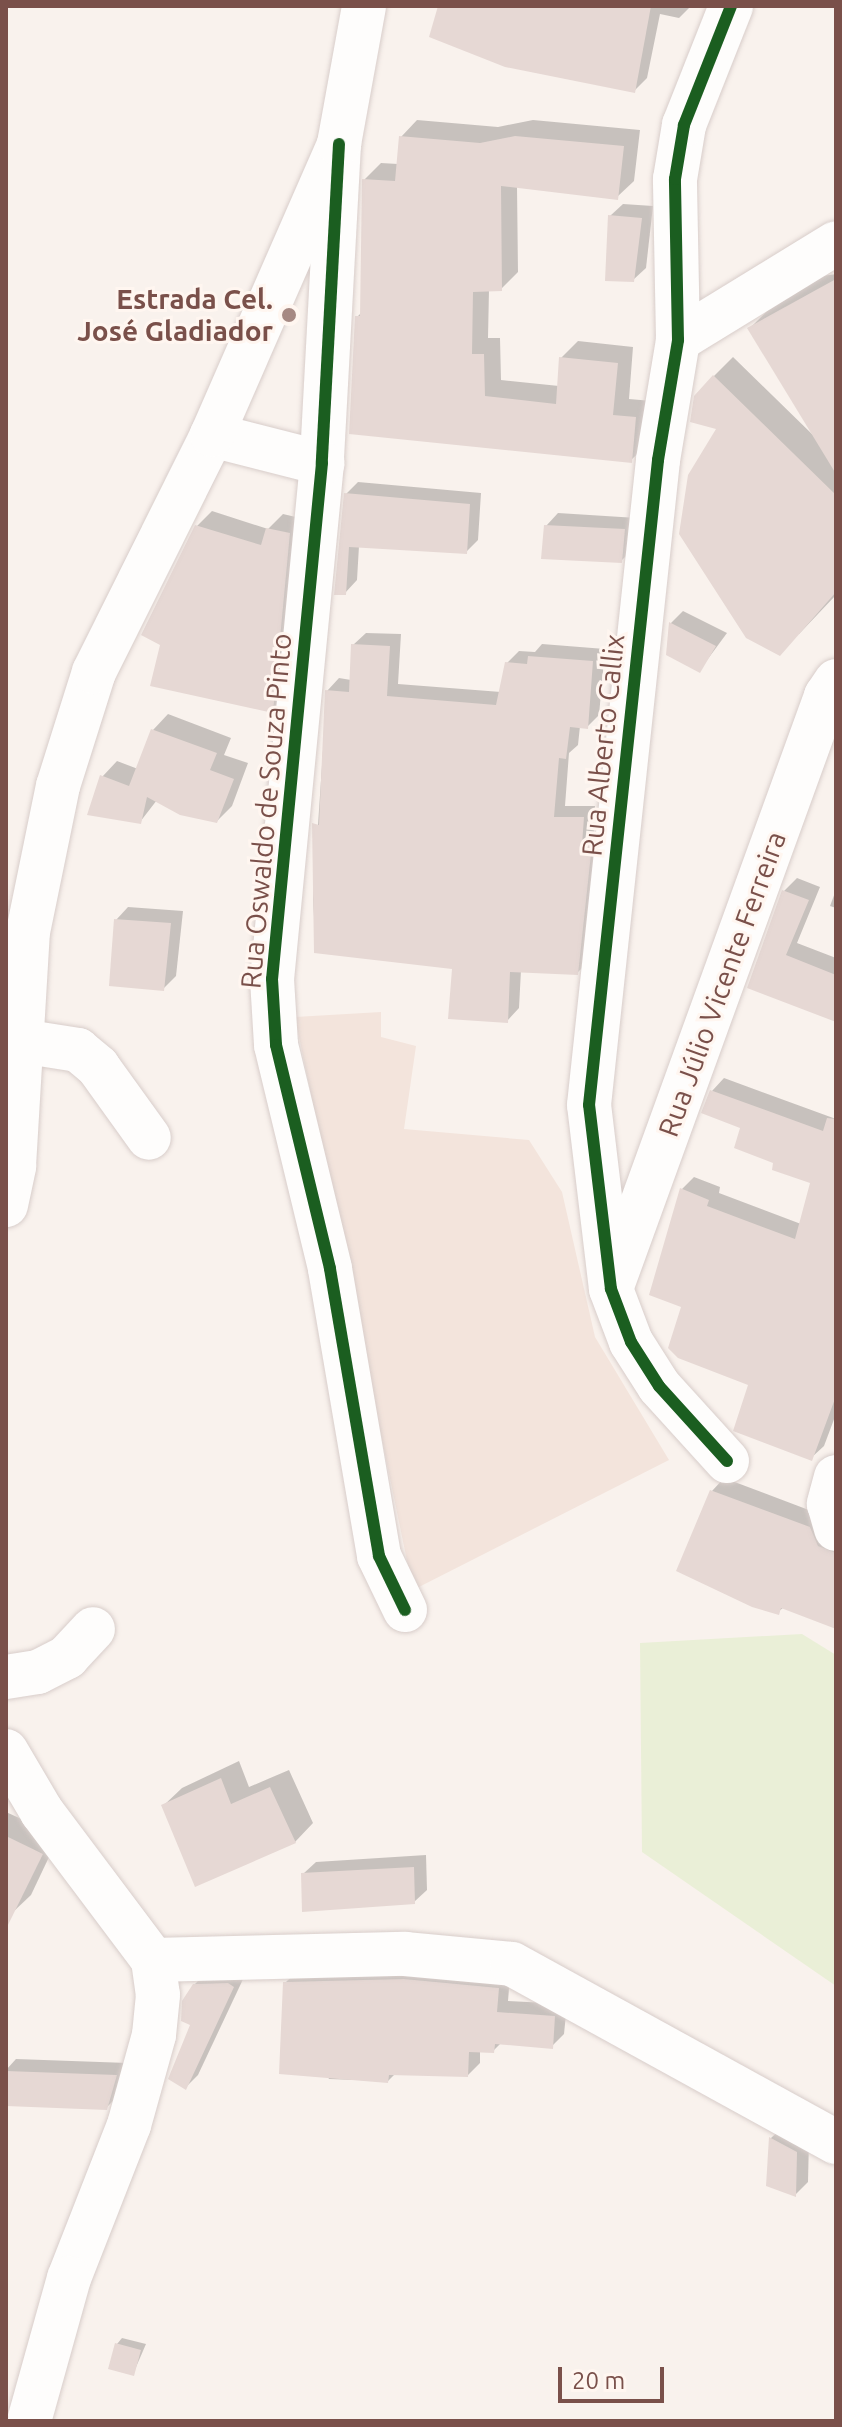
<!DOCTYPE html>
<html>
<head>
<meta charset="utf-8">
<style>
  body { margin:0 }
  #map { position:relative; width:842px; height:2427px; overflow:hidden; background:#f9f2ed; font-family:Ubuntu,sans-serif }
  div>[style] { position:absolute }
  .residential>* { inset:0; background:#f3e4dc }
  .green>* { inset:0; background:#eaefd7 }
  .shadow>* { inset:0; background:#0003 }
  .building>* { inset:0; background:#e6d8d4 }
  .roads { filter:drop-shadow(0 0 2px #d8cdca) drop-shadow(0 0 2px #d8cdca) }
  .minor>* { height:44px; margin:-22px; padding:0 22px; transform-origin:22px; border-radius:22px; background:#fefdfc }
  .cycleway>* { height:12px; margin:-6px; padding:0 6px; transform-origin:6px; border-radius:6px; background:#1b5e20 }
  .dots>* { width:22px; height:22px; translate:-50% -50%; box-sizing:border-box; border:4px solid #fff6f0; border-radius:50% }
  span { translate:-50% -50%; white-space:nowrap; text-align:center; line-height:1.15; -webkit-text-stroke:6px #fff6f0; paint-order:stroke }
  .poi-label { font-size:28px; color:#7a504a; font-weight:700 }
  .right { translate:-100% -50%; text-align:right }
  .street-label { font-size:28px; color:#7a504a }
  .frame { position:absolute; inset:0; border:8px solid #7a504a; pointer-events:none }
  .scale { position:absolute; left:558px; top:2367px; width:106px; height:36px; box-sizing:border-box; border:4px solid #7a504a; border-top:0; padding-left:10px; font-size:24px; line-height:28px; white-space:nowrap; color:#7a504a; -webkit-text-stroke:6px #fff6f0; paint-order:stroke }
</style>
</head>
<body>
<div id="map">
  <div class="residential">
    <div style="clip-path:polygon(381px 1012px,381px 1037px,416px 1046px,404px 1129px,529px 1140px,562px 1192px,595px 1337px,669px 1460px,413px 1590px,295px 1017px)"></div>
  </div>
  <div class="green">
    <div style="clip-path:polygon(802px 1634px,836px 1655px,836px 1986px,642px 1852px,640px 1643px)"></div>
  </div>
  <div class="shadow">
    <div style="clip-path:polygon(441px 6px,691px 6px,679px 18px,660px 14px,647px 78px,634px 91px)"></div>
    <div style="clip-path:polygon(417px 120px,498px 127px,533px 120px,640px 130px,634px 181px,617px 197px,517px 186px,518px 272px,501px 289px,489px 290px,488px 338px,500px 338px,501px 380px,559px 386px,561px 358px,578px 341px,633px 347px,629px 399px,652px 401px,648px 444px,631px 460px,351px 433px,357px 317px,362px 312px,364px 180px,381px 163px,398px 164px,401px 137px)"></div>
    <div style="clip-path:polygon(623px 204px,653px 206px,646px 268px,633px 280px,610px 216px)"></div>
    <div style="clip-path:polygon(836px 274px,836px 595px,799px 634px,720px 428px,714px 376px,733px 357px,814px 436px,750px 328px,769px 309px,822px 276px)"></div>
    <div style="clip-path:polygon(358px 482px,481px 493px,478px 540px,466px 552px,359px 546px,357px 580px,345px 593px,346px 494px)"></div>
    <div style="clip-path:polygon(212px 511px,268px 529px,283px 514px,304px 519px,287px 696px,272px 711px,197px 526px)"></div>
    <div style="clip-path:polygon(558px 513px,637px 518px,634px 548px,621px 561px,546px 526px)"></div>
    <div style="clip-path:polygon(683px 611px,727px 633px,699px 671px,668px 654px,671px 623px)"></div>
    <div style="clip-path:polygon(366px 633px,401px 634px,398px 684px,501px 692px,507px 663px,519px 651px,535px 652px,542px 644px,605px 649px,599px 715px,587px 727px,580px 726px,578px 745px,569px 753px,565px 806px,595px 806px,594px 833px,603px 834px,589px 961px,577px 973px,521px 970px,519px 1008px,507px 1021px,454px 967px,316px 952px,313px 899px,327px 691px,339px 678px,351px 680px,353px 645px)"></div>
    <div style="clip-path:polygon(168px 714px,231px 738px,224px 755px,248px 763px,232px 806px,217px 821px,157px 800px,140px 822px,102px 777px,117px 761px,138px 769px,153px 730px)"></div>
    <div style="clip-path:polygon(797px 878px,820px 887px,797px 943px,836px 958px,836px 1020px,749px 987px,784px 891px)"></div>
    <div style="clip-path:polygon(836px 890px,836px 908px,830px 906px)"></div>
    <div style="clip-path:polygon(128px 907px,183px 911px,176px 976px,163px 989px,116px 920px)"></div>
    <div style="clip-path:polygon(724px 1078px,836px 1119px,836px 1414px,824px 1446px,811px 1458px,684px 1305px,682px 1189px,694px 1177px,720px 1187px,719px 1193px,801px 1224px,812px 1181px,776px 1162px,712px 1091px)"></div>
    <div style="clip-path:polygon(724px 1478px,822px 1515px,836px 1538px,836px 1628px,784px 1607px,778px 1612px,712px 1491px)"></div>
    <div style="clip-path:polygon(239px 1761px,249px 1787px,289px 1770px,313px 1823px,295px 1842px,163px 1806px,182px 1788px)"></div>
    <div style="clip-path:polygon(6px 1812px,59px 1836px,31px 1895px,12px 1913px,6px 1910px)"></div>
    <div style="clip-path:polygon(426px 1855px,427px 1890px,414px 1902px,303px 1874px,316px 1862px)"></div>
    <div style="clip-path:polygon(298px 1970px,510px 1976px,508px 2001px,567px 2004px,564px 2034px,552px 2046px,502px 2042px,493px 2051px,480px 2050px,480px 2063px,468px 2075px,396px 2073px,388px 2081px,329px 2079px,285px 1983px)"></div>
    <div style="clip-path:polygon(207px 1972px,245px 1975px,198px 2075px,186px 2087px,194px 1985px)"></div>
    <div style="clip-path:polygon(16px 2059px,128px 2063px,119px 2095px,107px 2107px,6px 2104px,6px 2070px)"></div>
    <div style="clip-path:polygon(784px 2126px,809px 2139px,808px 2182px,796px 2194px,768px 2185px,771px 2138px)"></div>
    <div style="clip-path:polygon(122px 2338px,146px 2344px,133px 2374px,117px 2344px)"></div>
  </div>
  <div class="building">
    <div style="clip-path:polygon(438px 6px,651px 6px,635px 93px,505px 67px,429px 37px)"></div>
    <div style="clip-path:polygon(399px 136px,480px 143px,515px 136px,624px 146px,618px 200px,501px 186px,502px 291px,473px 292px,472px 354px,484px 354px,485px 396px,556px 404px,559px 357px,618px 363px,613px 415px,636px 417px,632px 463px,349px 434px,355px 316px,360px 316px,362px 179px,395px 181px)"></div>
    <div style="clip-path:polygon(608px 215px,642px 218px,634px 282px,605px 281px)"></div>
    <div style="clip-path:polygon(836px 279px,836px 474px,747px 328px)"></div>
    <div style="clip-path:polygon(713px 375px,836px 495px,836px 592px,780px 656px,746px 638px,679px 534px,688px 475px,716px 429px,690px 422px,694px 396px)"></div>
    <div style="clip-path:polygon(344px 493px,470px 504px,467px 554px,349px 547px,346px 595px,334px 595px)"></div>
    <div style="clip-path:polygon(195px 525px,261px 545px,266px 528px,290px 533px,273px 713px,150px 686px,160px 645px,141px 635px)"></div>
    <div style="clip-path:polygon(544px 525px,625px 529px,622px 563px,541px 559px)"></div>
    <div style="clip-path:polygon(669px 622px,716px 646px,700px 673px,666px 655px)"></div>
    <div style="clip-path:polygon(351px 644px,390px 646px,387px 696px,496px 705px,505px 662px,527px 664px,528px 656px,593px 661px,588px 729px,570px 727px,566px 759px,559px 758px,554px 817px,584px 817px,582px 845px,592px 845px,578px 975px,510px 972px,508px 1023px,448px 1019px,452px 969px,314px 953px,312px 823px,319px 825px,325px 690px,349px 692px)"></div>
    <div style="clip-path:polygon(151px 729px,217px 753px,210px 770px,234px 779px,217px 823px,180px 815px,147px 797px,141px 824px,87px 815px,100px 775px,129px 786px)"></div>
    <div style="clip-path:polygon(782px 890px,809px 900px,786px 955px,836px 975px,836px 1022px,747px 988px)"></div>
    <div style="clip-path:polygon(114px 919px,171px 923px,164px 991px,109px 986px)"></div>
    <div style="clip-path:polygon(710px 1090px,823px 1131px,827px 1118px,836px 1119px,836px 1396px,812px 1461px,733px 1431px,748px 1385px,678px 1358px,668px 1348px,681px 1307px,649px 1295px,680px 1188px,709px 1200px,707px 1206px,795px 1239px,810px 1183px,772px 1170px,773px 1163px,734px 1148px,740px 1128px,701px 1113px)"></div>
    <div style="clip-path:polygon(710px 1490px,810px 1527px,818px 1546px,836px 1553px,836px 1629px,781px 1608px,779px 1615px,752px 1607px,676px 1571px)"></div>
    <div style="clip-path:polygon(221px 1778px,231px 1804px,270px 1787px,296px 1843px,195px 1887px,161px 1805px)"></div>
    <div style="clip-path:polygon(6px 1836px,43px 1854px,6px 1929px)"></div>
    <div style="clip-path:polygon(414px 1867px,415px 1904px,302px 1912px,301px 1873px)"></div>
    <div style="clip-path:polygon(404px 1979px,499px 1988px,497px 2012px,555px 2016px,553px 2049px,495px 2044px,494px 2053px,469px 2052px,468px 2077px,389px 2075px,388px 2083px,279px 2074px,283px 1982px)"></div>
    <div style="clip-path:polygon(228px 1983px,234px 1987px,186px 2090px,168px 2079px,190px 2025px,181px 2021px,182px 2001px,193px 1984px)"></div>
    <div style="clip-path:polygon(6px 2071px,117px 2075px,107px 2110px,6px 2106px)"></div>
    <div style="clip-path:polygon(769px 2137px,797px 2152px,796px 2197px,766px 2186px)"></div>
    <div style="clip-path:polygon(115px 2343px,141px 2350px,134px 2376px,108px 2369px)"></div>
  </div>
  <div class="roads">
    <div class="minor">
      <div style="left:339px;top:144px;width:319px;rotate:93.1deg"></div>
      <div style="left:322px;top:463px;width:518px;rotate:95.53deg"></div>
      <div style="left:272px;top:979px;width:66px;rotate:86.5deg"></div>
      <div style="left:276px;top:1045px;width:230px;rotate:76.4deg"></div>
      <div style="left:330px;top:1269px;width:291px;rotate:80.3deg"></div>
      <div style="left:379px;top:1556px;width:60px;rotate:64.3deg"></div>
      <div style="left:678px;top:340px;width:185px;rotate:-31.5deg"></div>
      <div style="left:212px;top:435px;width:114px;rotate:14.3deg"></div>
      <div style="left:21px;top:1041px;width:58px;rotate:9deg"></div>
      <div style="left:78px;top:1050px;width:26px;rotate:40deg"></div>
      <div style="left:98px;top:1067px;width:87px;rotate:54.3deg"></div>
      <div style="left:6px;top:1205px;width:40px;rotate:-78deg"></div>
      <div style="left:14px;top:1166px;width:234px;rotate:-86.6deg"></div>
      <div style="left:28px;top:932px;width:149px;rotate:-78.4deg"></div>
      <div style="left:58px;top:786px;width:120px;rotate:-72.5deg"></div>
      <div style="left:94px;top:672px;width:265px;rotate:-63.5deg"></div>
      <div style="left:212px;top:435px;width:318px;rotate:-66.4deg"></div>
      <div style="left:339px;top:144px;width:140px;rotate:-79.7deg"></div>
      <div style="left:612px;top:1286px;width:628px;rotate:-70.06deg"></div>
      <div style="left:826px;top:696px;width:18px;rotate:-56deg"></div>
      <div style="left:727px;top:1461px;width:101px;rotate:-132.2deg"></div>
      <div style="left:659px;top:1386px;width:52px;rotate:-122.5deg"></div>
      <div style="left:631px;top:1342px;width:57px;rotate:-110.7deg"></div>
      <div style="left:611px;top:1289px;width:185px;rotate:-96.8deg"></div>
      <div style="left:589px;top:1105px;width:649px;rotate:-83.89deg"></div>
      <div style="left:658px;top:460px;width:122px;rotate:-80.5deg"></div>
      <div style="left:678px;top:340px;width:161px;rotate:-91.1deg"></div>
      <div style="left:675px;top:179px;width:55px;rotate:-80.5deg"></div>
      <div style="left:684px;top:125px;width:128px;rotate:-68.4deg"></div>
      <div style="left:836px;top:1477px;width:28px;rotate:105deg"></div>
      <div style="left:829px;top:1504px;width:26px;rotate:74deg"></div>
      <div style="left:6px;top:1677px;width:32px;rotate:-9deg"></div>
      <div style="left:38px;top:1672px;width:33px;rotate:-27deg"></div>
      <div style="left:67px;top:1657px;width:38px;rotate:-47deg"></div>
      <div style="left:6px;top:1751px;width:71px;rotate:59.5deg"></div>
      <div style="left:42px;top:1812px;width:185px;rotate:53.1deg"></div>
      <div style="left:153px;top:1960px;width:35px;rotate:82deg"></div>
      <div style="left:158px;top:1995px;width:40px;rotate:95.7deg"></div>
      <div style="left:154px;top:2035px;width:93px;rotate:105.5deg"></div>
      <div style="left:129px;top:2125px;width:164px;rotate:111.4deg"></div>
      <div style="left:69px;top:2278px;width:148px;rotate:105.6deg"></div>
      <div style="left:153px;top:1960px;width:252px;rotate:-1.4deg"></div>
      <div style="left:405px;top:1954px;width:107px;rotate:5.3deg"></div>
      <div style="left:512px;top:1964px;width:370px;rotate:28.8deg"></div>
    </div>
  </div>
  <div class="cycleway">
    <div style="left:339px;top:144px;width:319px;rotate:93.1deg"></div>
    <div style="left:322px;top:463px;width:518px;rotate:95.53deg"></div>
    <div style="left:272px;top:979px;width:66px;rotate:86.5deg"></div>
    <div style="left:276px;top:1045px;width:230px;rotate:76.4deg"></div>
    <div style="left:330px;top:1269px;width:291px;rotate:80.3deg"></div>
    <div style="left:379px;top:1556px;width:60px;rotate:64.3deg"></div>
    <div style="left:727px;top:1461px;width:101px;rotate:-132.2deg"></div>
    <div style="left:659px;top:1386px;width:52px;rotate:-122.5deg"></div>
    <div style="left:631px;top:1342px;width:57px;rotate:-110.7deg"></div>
    <div style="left:611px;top:1289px;width:185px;rotate:-96.8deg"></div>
    <div style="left:589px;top:1105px;width:649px;rotate:-83.89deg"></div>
    <div style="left:658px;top:460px;width:122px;rotate:-80.5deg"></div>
    <div style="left:678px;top:340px;width:161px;rotate:-91.1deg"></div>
    <div style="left:675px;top:179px;width:55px;rotate:-80.5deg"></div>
    <div style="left:684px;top:125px;width:128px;rotate:-68.4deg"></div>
  </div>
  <div class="dots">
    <div style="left:289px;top:315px;background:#a68983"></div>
  </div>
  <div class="poi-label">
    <span class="right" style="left:273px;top:315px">Estrada Cel.<br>José Gladiador</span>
  </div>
  <div class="street-label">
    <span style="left:603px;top:745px;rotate:-84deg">Rua Alberto Callix</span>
    <span style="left:266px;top:811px;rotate:-85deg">Rua Oswaldo de Souza Pinto</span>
    <span style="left:722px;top:984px;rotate:-70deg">Rua Júlio Vicente Ferreira</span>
  </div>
  <div class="frame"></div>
  <div class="scale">20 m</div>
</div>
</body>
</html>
